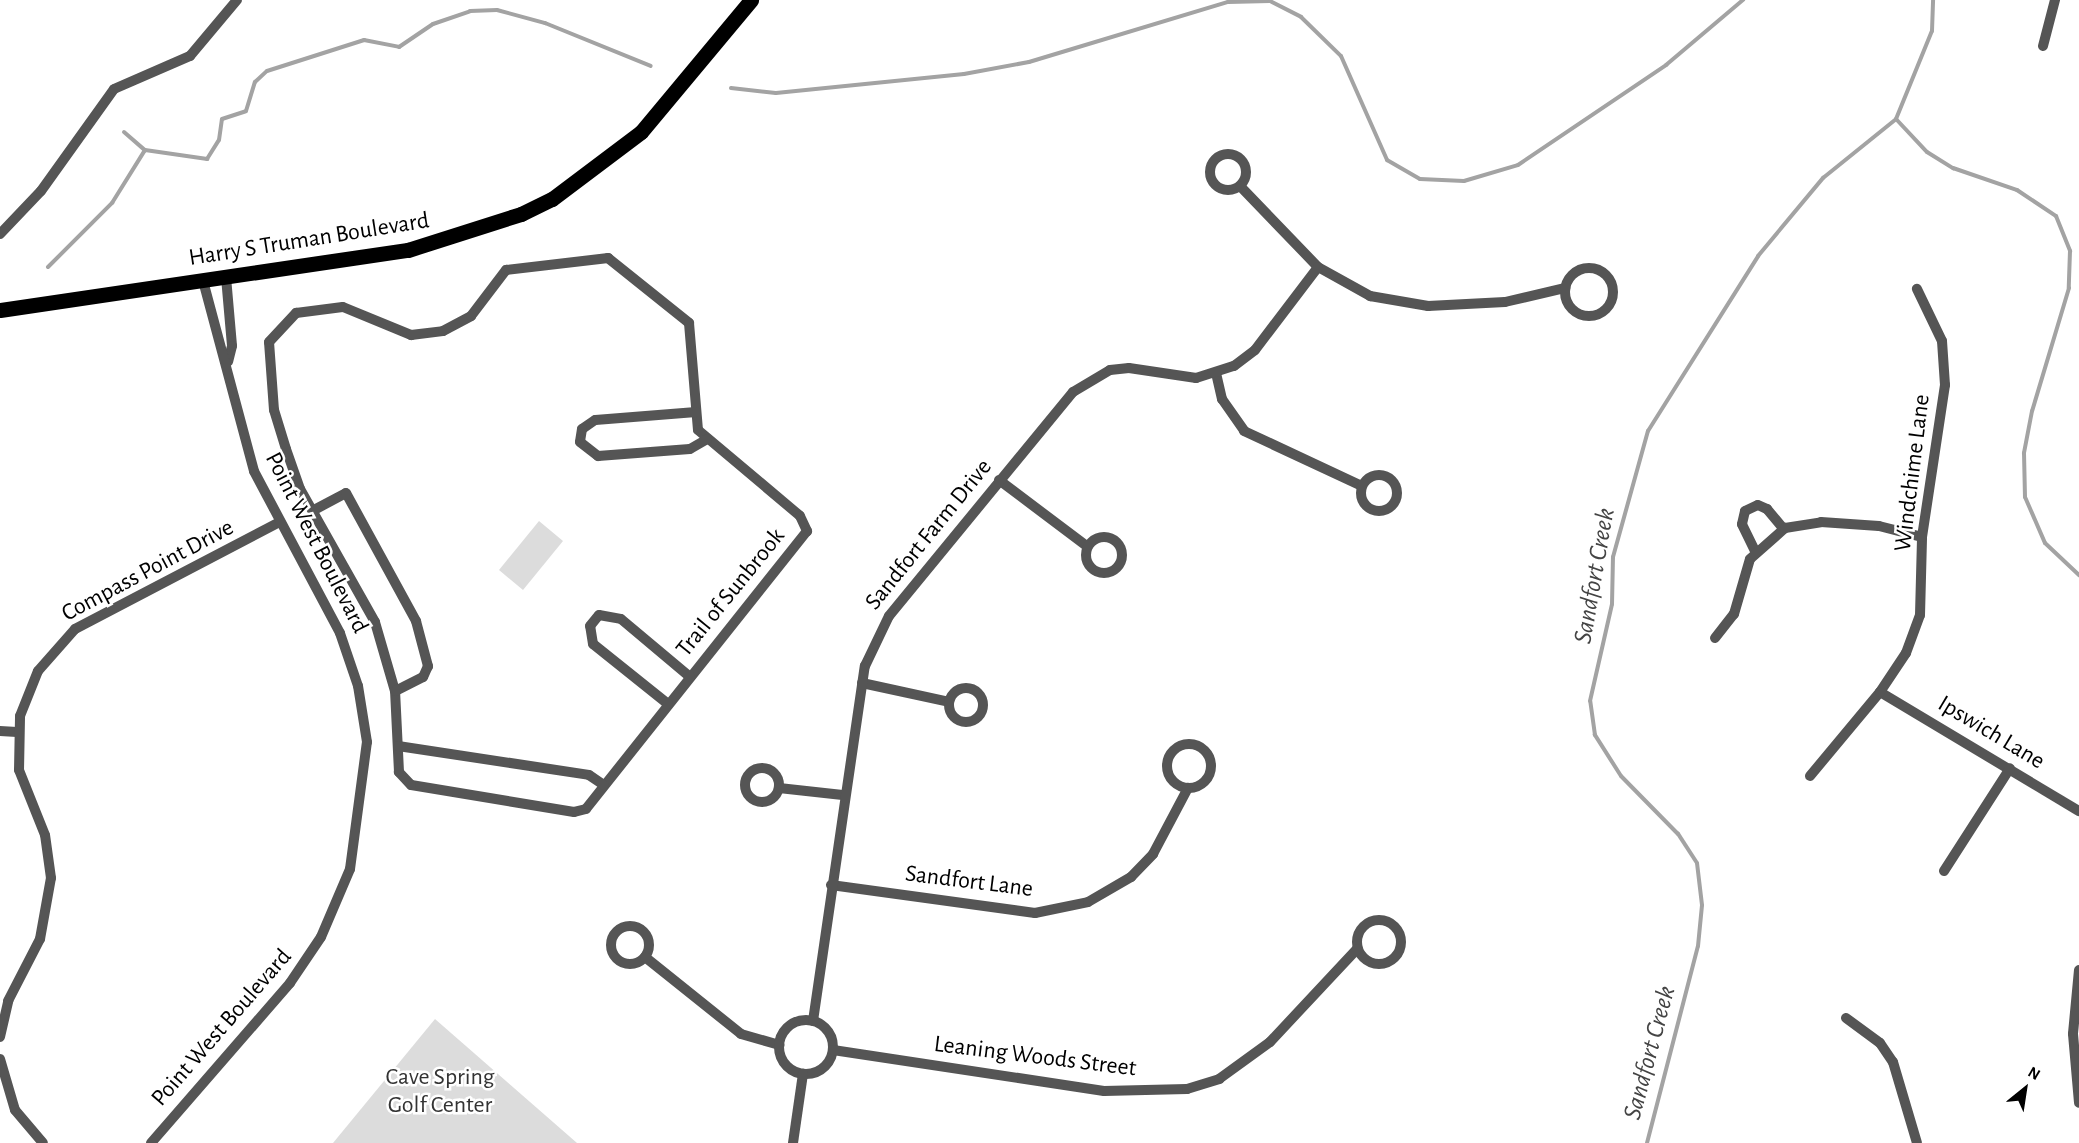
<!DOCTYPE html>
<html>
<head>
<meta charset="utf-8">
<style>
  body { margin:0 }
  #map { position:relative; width:2079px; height:1143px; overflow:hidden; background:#fff; font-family:"Alegreya Sans",sans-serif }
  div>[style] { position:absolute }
  .green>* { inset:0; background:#dcdcdc }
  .stream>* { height:4px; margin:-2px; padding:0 2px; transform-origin:2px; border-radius:2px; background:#a3a3a3 }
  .street>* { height:10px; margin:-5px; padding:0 5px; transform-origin:5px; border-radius:5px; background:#555 }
  .street>.ring { margin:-5px; padding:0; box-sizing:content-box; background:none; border:10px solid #555; border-radius:50% }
  .primary>* { height:15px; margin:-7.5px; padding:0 7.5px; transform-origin:7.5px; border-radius:7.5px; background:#000 }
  span { translate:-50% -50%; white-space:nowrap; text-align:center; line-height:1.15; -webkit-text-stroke:5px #fff; paint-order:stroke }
  .street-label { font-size:24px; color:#000 }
  .park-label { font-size:24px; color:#333 }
  .water-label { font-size:26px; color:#444; font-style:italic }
  .north { position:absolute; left:1995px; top:1059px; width:60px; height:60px; -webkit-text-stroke:4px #fff; paint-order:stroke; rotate:30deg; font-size:16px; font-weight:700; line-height:24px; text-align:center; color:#000 }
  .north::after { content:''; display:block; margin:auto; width:21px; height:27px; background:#000; clip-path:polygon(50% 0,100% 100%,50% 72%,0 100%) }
</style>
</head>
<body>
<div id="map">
  <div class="green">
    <div style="clip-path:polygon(539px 521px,563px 541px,523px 590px,499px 570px)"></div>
    <div style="clip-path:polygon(435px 1019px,577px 1143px,333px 1143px)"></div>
  </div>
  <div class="stream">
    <div style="left:731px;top:88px;width:45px;rotate:6.3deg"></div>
    <div style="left:776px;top:93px;width:189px;rotate:-5.8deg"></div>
    <div style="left:964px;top:74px;width:66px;rotate:-10.5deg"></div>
    <div style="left:1029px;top:62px;width:208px;rotate:-16.8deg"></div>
    <div style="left:1228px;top:2px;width:42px;rotate:-1.4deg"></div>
    <div style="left:1270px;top:1px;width:35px;rotate:27deg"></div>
    <div style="left:1301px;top:17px;width:56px;rotate:44.3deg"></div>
    <div style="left:1341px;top:56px;width:114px;rotate:66.1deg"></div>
    <div style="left:1387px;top:160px;width:38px;rotate:30deg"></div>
    <div style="left:1420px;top:179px;width:44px;rotate:2.6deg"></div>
    <div style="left:1464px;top:181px;width:56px;rotate:-16.5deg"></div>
    <div style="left:1518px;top:165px;width:179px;rotate:-34deg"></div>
    <div style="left:1666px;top:65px;width:101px;rotate:-40.2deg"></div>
    <div style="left:1896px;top:119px;width:45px;rotate:46.8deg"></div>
    <div style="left:1927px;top:152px;width:31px;rotate:32deg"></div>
    <div style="left:1953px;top:168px;width:68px;rotate:19deg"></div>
    <div style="left:2017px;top:190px;width:47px;rotate:33.7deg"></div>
    <div style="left:2056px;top:216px;width:38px;rotate:68deg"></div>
    <div style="left:2070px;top:251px;width:37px;rotate:92deg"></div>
    <div style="left:2069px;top:288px;width:128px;rotate:106.7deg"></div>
    <div style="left:2032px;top:411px;width:43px;rotate:100.8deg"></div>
    <div style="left:2024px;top:453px;width:44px;rotate:88.7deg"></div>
    <div style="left:2025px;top:497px;width:50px;rotate:66.5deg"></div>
    <div style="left:2045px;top:543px;width:47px;rotate:43.3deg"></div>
    <div style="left:124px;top:132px;width:28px;rotate:41deg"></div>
    <div style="left:145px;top:150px;width:63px;rotate:8.3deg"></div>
    <div style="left:207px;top:159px;width:22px;rotate:-58deg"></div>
    <div style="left:219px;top:140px;width:21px;rotate:-82deg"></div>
    <div style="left:222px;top:119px;width:25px;rotate:-18deg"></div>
    <div style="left:246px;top:111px;width:30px;rotate:-73deg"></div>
    <div style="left:255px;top:82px;width:16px;rotate:-43deg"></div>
    <div style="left:267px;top:71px;width:102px;rotate:-17.7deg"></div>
    <div style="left:364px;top:40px;width:36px;rotate:11deg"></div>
    <div style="left:399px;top:47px;width:41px;rotate:-34.1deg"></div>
    <div style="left:433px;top:24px;width:39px;rotate:-19deg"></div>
    <div style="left:470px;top:11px;width:27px;rotate:-2deg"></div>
    <div style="left:497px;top:10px;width:50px;rotate:15.2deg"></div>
    <div style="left:545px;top:23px;width:114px;rotate:22.1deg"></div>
    <div style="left:48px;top:267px;width:91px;rotate:-45deg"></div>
    <div style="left:112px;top:203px;width:62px;rotate:-58.1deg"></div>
    <div style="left:1647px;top:1143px;width:203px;rotate:-75.5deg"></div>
    <div style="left:1698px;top:946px;width:41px;rotate:-84.4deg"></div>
    <div style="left:1702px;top:905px;width:42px;rotate:-96.8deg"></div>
    <div style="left:1697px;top:863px;width:35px;rotate:-123deg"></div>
    <div style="left:1678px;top:834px;width:81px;rotate:-134.5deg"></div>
    <div style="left:1621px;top:776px;width:49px;rotate:-122.4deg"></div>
    <div style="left:1595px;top:735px;width:34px;rotate:-98deg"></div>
    <div style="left:1590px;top:701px;width:99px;rotate:-77.2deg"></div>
    <div style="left:1612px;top:604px;width:47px;rotate:-88.8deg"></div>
    <div style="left:1613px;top:557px;width:131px;rotate:-74.5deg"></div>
    <div style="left:1648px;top:431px;width:207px;rotate:-57.8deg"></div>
    <div style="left:1758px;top:256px;width:102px;rotate:-50.2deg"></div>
    <div style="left:1823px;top:178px;width:94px;rotate:-38.9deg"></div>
    <div style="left:1896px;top:119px;width:95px;rotate:-67.8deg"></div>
    <div style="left:1932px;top:31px;width:31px;rotate:-88deg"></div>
  </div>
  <div class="street">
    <div style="left:2043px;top:46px;width:48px;rotate:-75.4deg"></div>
    <div class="ring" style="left:1210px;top:154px;width:26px;height:26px"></div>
    <div style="left:1240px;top:186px;width:112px;rotate:46.1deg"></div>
    <div style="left:1318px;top:267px;width:60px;rotate:29.1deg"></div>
    <div style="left:1370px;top:296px;width:59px;rotate:9.8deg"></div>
    <div style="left:1428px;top:306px;width:77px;rotate:-3deg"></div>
    <div style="left:1505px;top:302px;width:62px;rotate:-13.1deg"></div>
    <div style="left:0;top:234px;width:59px;rotate:-46.4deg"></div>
    <div style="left:41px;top:191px;width:125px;rotate:-54.4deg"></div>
    <div style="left:114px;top:89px;width:83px;rotate:-23.5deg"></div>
    <div style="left:190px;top:56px;width:73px;rotate:-50deg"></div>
    <div style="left:608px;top:258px;width:104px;rotate:38.7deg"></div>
    <div style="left:689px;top:323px;width:107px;rotate:85.2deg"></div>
    <div style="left:698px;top:430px;width:133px;rotate:40.1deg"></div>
    <div style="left:800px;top:516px;width:17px;rotate:65deg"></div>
    <div style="left:807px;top:531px;width:355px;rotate:128.5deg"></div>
    <div style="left:586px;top:809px;width:12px;rotate:166deg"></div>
    <div style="left:574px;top:812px;width:165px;rotate:-170.6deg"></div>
    <div style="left:411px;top:785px;width:18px;rotate:-133deg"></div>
    <div style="left:399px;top:772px;width:81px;rotate:-92.8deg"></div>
    <div style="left:395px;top:691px;width:72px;rotate:-106.2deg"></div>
    <div style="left:375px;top:622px;width:153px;rotate:-119.4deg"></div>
    <div style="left:300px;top:489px;width:42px;rotate:-109.3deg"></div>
    <div style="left:286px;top:449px;width:41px;rotate:-107.1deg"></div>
    <div style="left:274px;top:410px;width:68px;rotate:-94.2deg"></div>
    <div style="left:269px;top:342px;width:40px;rotate:-47deg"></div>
    <div style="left:296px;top:313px;width:47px;rotate:-7.3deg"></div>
    <div style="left:343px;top:307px;width:74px;rotate:22.4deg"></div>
    <div style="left:411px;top:335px;width:32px;rotate:-7deg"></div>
    <div style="left:443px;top:331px;width:32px;rotate:-28deg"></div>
    <div style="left:471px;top:316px;width:58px;rotate:-52.7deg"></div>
    <div style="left:506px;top:270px;width:103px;rotate:-6.7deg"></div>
    <div class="ring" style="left:1565px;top:268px;width:38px;height:38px"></div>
    <div style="left:226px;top:277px;width:69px;rotate:85deg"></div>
    <div style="left:232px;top:346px;width:16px;rotate:104deg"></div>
    <div style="left:1216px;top:373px;width:27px;rotate:77deg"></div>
    <div style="left:1222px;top:399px;width:39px;rotate:55deg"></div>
    <div style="left:1244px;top:431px;width:130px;rotate:25deg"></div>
    <div style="left:696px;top:412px;width:101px;rotate:175.5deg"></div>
    <div style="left:595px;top:420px;width:16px;rotate:145deg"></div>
    <div style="left:582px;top:429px;width:13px;rotate:99deg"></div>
    <div style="left:580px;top:442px;width:23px;rotate:38deg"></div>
    <div style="left:598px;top:456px;width:92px;rotate:-4.4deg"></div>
    <div style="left:690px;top:449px;width:20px;rotate:-30deg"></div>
    <div class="ring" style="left:1361px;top:475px;width:26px;height:26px"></div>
    <div style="left:999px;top:480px;width:111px;rotate:37deg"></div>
    <div style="left:314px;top:510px;width:36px;rotate:-28deg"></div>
    <div style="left:346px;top:493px;width:146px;rotate:61.3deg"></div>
    <div style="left:416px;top:621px;width:47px;rotate:75.1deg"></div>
    <div style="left:428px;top:666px;width:12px;rotate:114deg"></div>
    <div style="left:423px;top:677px;width:31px;rotate:153deg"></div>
    <div class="ring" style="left:1086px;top:537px;width:26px;height:26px"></div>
    <div style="left:1756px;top:553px;width:32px;rotate:-116deg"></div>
    <div style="left:1742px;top:524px;width:13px;rotate:-77deg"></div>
    <div style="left:1745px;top:511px;width:14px;rotate:-25deg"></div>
    <div style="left:1758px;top:505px;width:10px;rotate:24deg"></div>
    <div style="left:1767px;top:509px;width:26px;rotate:50deg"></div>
    <div style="left:1715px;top:638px;width:31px;rotate:-52deg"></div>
    <div style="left:1734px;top:614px;width:57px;rotate:-73.8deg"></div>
    <div style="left:1750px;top:559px;width:47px;rotate:-41.5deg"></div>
    <div style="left:1785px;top:528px;width:36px;rotate:-9deg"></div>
    <div style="left:1821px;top:522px;width:58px;rotate:3.9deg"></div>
    <div style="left:1879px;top:526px;width:44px;rotate:14.3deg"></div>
    <div style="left:862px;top:683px;width:89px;rotate:12.3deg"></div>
    <div class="ring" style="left:949px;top:688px;width:24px;height:24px"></div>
    <div style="left:1880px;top:692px;width:232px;rotate:30.9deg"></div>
    <div style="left:668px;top:704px;width:96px;rotate:-141.3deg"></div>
    <div style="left:593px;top:644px;width:18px;rotate:-99deg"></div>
    <div style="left:590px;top:626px;width:14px;rotate:-51deg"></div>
    <div style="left:599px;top:615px;width:22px;rotate:10deg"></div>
    <div style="left:621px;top:619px;width:90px;rotate:40deg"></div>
    <div style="left:0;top:731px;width:17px;rotate:3deg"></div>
    <div class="ring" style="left:1167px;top:744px;width:34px;height:34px"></div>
    <div style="left:398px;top:746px;width:193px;rotate:8.6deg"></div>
    <div style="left:589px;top:775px;width:18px;rotate:34deg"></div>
    <div class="ring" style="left:745px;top:768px;width:24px;height:24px"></div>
    <div style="left:1810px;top:776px;width:109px;rotate:-50.2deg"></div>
    <div style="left:1880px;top:692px;width:47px;rotate:-56.3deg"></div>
    <div style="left:1906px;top:653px;width:40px;rotate:-69.8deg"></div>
    <div style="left:1920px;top:615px;width:78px;rotate:-88.5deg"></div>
    <div style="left:1922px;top:537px;width:154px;rotate:-81.4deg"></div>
    <div style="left:1945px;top:385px;width:44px;rotate:-93.9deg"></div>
    <div style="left:1942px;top:341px;width:58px;rotate:-115.7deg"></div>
    <div style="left:779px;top:788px;width:64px;rotate:6.2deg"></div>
    <div style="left:1944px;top:871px;width:122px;rotate:-57.3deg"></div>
    <div style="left:831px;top:885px;width:206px;rotate:7.8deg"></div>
    <div style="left:1035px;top:913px;width:54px;rotate:-11.7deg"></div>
    <div style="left:1088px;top:902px;width:50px;rotate:-30.2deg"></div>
    <div style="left:1131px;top:877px;width:32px;rotate:-46deg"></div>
    <div style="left:1153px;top:854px;width:75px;rotate:-62.1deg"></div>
    <div class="ring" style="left:1357px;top:920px;width:34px;height:34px"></div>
    <div class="ring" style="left:611px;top:926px;width:28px;height:28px"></div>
    <div style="left:645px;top:957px;width:123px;rotate:38.7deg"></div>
    <div style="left:741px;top:1034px;width:40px;rotate:16deg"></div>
    <div style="left:2079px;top:970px;width:64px;rotate:95.4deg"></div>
    <div style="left:2073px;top:1034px;width:69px;rotate:85deg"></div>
    <div style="left:1846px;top:1018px;width:42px;rotate:36.3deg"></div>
    <div style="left:1880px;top:1043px;width:23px;rotate:56deg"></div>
    <div style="left:1893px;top:1062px;width:84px;rotate:73.5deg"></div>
    <div class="ring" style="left:779px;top:1020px;width:44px;height:44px"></div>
    <div style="left:813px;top:1021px;width:359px;rotate:-81.7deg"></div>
    <div style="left:865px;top:666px;width:55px;rotate:-64.4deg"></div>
    <div style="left:889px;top:616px;width:290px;rotate:-50.6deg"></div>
    <div style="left:1073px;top:392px;width:43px;rotate:-30.7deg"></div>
    <div style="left:1110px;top:370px;width:19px;rotate:-6deg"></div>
    <div style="left:1129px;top:368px;width:68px;rotate:8.5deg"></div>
    <div style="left:1196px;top:378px;width:40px;rotate:-18deg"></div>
    <div style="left:1234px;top:366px;width:26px;rotate:-37deg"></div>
    <div style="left:1255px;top:350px;width:104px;rotate:-52.8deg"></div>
    <div style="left:0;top:1037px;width:37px;rotate:-77deg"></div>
    <div style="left:8px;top:1001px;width:70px;rotate:-62.7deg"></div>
    <div style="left:40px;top:939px;width:62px;rotate:-79.8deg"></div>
    <div style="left:51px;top:878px;width:43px;rotate:-97.9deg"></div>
    <div style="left:45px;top:835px;width:70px;rotate:-111.8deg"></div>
    <div style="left:19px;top:770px;width:54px;rotate:-88.9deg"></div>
    <div style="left:20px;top:716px;width:48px;rotate:-68.2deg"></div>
    <div style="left:38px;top:671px;width:56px;rotate:-48.6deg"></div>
    <div style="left:75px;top:629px;width:229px;rotate:-27.6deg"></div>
    <div style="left:833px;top:1050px;width:274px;rotate:8.6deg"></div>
    <div style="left:1104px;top:1091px;width:83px;rotate:-1.4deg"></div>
    <div style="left:1187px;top:1089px;width:34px;rotate:-17deg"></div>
    <div style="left:1219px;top:1079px;width:63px;rotate:-36deg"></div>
    <div style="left:1270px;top:1042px;width:127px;rotate:-46.9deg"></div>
    <div style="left:0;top:1059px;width:53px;rotate:73.6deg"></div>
    <div style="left:15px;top:1110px;width:43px;rotate:49.7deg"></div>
    <div style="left:151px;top:1143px;width:212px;rotate:-49deg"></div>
    <div style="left:290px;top:983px;width:55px;rotate:-56deg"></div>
    <div style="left:321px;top:937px;width:74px;rotate:-66.9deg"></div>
    <div style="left:350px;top:869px;width:128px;rotate:-82.4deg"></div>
    <div style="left:367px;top:742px;width:57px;rotate:-99.1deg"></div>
    <div style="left:358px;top:686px;width:56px;rotate:-108.8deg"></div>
    <div style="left:340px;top:633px;width:183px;rotate:-118deg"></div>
    <div style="left:254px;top:471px;width:198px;rotate:-105deg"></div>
    <div style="left:793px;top:1143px;width:70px;rotate:-81.8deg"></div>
  </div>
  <div class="primary">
    <div style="left:0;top:310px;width:412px;rotate:-8.4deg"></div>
    <div style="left:408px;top:250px;width:119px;rotate:-17.7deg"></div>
    <div style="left:521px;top:214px;width:34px;rotate:-26deg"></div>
    <div style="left:552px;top:199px;width:111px;rotate:-37deg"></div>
    <div style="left:641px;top:132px;width:172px;rotate:-50.2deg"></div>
  </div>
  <div class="street-label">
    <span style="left:309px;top:240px;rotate:-9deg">Harry S Truman Boulevard</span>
    <span style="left:1913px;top:473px;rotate:-83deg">Windchime Lane</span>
    <span style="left:929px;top:535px;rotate:-51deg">Sandfort Farm Drive</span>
    <span style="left:316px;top:543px;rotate:63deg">Point West Boulevard</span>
    <span style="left:148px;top:571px;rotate:-28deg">Compass Point Drive</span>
    <span style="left:731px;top:593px;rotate:-51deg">Trail of Sunbrook</span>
    <span style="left:1991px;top:733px;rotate:31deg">Ipswich Lane</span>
    <span style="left:969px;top:882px;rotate:7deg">Sandfort Lane</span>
    <span style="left:222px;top:1028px;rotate:-49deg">Point West Boulevard</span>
    <span style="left:1035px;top:1057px;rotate:7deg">Leaning Woods Street</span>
  </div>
  <div class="park-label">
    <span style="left:440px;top:1092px">Cave Spring<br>Golf Center</span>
  </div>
  <div class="water-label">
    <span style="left:1595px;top:576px;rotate:-80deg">Sandfort Creek</span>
    <span style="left:1650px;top:1053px;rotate:-75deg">Sandfort Creek</span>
  </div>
  <div class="north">N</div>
</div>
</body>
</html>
